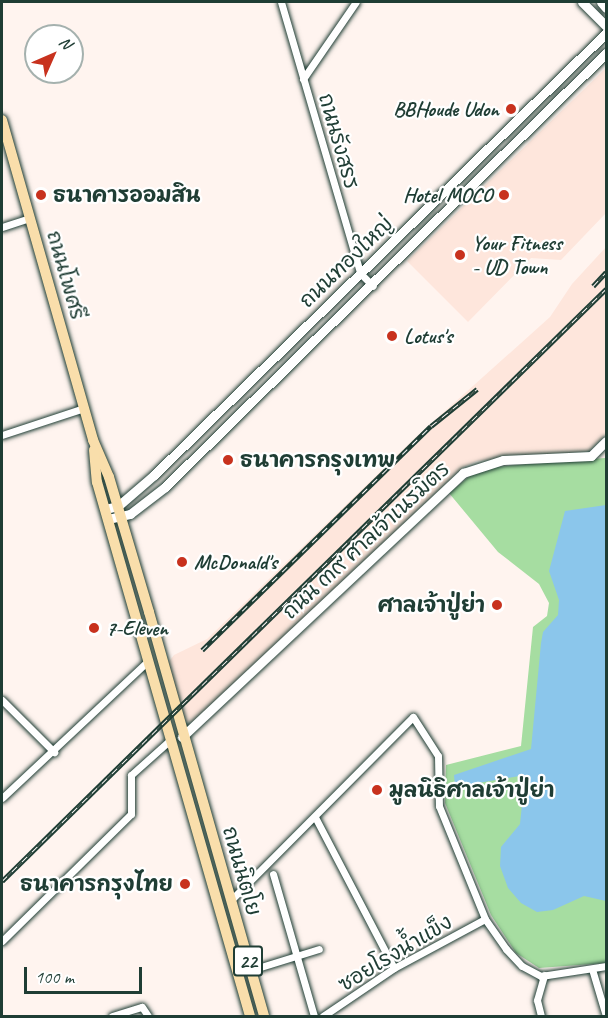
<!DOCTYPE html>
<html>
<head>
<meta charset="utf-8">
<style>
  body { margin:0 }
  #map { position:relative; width:608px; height:1018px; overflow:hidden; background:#fff4ef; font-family:Caveat,"Playpen Sans Thai",sans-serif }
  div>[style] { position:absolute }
  .built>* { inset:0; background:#fee6dc }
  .green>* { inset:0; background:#a6dda1 }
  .water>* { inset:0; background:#8bc6eb }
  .roads { filter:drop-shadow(0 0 2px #1f3d34) drop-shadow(0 0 2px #1f3d34) }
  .street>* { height:7px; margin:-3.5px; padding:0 3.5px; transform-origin:3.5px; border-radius:3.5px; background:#fff }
  .secondary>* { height:9px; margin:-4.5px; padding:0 4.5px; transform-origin:4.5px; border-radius:4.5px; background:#fff }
  .primary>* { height:10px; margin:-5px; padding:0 5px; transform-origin:5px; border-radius:5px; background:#f9deab }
  .rail>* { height:4.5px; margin-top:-2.25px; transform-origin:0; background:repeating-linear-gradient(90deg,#fff 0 7px,#1f3d34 0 14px); box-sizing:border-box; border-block:2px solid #1f3d34 }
  .dots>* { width:16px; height:16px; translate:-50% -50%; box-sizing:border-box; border:3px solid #fff; border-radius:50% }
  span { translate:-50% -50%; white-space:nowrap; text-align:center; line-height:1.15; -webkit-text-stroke:4.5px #fff; paint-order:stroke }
  .shield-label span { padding:2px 4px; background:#fff; border:2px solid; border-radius:4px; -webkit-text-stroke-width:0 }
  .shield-label { font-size:20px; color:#1f3d34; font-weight:700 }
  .poi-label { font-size:21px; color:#1f3d34; font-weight:700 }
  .right { translate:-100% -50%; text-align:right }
  .left { translate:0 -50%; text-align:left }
  .street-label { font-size:21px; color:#1f3d34 }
  .frame { position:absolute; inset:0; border:3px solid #1f3d34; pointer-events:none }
  .north { position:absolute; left:24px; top:24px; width:60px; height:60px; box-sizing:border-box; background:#fff; border:2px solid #a5b1ae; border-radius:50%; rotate:45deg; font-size:16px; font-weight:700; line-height:24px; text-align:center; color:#1f3d34 }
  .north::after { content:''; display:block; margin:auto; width:21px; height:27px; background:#c8321e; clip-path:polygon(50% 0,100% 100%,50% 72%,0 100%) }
  .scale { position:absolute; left:24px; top:967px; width:118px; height:27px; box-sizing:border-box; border:3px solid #1f3d34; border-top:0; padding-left:8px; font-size:18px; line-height:21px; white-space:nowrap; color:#1f3d34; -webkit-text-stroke:4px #fff; paint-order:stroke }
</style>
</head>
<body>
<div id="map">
  <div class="built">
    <div style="clip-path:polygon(606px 68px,606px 213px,561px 260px,531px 258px,468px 322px,407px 261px)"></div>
    <div style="clip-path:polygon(606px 247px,606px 434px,589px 451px,477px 461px,463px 467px,255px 666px,193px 722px,184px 721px,167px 664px,174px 655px,207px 639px,415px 438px,550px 317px,572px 284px)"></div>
  </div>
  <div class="green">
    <div style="clip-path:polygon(605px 458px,606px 963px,539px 968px,516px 953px,491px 915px,445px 803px,446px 765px,521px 746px,533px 627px,547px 616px,549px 603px,539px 584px,498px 552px,449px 493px,471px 475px,494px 467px)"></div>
  </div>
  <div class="water">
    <div style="clip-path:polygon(606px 505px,606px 901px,584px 896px,553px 910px,537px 912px,521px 903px,508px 888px,500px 866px,501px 847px,520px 824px,525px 775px,455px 787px,454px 775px,531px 749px,541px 643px,543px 632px,558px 615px,559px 600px,549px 571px,565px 511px)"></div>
  </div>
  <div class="roads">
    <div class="street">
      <div style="left:281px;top:2px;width:282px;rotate:73.7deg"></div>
      <div style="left:360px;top:273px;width:18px;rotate:45deg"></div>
      <div style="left:303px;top:79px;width:93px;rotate:-55.5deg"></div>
      <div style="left:2px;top:227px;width:28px;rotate:-18deg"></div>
      <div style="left:2px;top:435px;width:86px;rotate:-18.2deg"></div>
      <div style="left:2px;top:700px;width:74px;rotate:45deg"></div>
      <div style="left:2px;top:798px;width:199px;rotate:-43.2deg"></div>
      <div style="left:315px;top:817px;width:170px;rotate:62.4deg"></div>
      <div style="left:273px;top:874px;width:148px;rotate:73.9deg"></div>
      <div style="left:231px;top:900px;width:258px;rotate:-45.2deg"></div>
      <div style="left:413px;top:717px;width:46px;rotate:57.3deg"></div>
      <div style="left:438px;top:756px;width:50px;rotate:88.9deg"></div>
      <div style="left:439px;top:806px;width:122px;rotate:67.8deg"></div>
      <div style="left:485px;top:919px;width:37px;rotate:55deg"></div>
      <div style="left:506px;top:949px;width:23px;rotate:47deg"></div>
      <div style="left:522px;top:966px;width:21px;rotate:28deg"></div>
      <div style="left:541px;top:976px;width:66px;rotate:-8.7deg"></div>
      <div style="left:2px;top:941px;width:181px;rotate:-44.6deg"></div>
      <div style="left:131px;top:814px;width:39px;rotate:-90deg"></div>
      <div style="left:131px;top:775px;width:52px;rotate:-41.9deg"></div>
      <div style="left:592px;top:969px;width:49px;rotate:73.4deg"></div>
      <div style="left:251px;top:970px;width:71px;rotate:-17.2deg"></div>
      <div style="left:112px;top:1016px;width:31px;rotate:-17deg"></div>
      <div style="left:142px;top:1007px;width:11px;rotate:56deg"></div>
      <div style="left:323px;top:1016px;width:86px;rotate:-34.1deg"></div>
      <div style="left:394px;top:968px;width:103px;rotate:-28.3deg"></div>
      <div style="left:541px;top:1016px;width:16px;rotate:-104deg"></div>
      <div style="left:537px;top:1000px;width:26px;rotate:-74deg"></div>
    </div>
    <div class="secondary">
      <div style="left:582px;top:2px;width:34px;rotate:45deg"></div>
      <div style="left:601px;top:2px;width:8px;rotate:50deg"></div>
      <div style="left:105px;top:509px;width:13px;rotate:-13deg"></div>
      <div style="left:118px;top:506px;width:48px;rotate:-40.7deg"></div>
      <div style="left:154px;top:475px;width:632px;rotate:-44.36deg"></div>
      <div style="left:108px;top:519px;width:23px;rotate:-13deg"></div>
      <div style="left:130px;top:514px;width:44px;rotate:-37.6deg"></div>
      <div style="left:165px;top:487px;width:619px;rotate:-44.54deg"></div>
      <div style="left:182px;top:737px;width:386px;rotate:-43.2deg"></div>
      <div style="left:463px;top:473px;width:42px;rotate:-18deg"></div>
      <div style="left:503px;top:460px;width:88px;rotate:-2.6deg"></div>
      <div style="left:591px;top:456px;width:21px;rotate:-45deg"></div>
    </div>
    <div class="primary">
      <div style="left:2px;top:120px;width:333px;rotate:74.1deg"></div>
      <div style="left:93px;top:440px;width:40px;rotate:66.6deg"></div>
      <div style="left:109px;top:477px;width:141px;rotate:73.5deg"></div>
      <div style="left:149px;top:612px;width:420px;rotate:74.1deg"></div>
      <div style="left:94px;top:450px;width:32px;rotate:85deg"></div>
      <div style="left:97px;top:482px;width:555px;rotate:74.01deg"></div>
    </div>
  </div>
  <div class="rail">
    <div style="left:593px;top:286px;width:19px;rotate:-47deg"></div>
    <div style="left:202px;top:650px;width:320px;rotate:-44.4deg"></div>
    <div style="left:431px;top:426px;width:59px;rotate:-38.8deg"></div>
    <div style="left:2px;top:881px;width:846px;rotate:-44.43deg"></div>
  </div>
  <div class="dots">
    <div style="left:511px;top:109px;background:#c8321e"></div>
    <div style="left:41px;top:195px;background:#c8321e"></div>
    <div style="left:504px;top:195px;background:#c8321e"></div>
    <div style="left:460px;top:255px;background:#c8321e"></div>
    <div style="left:392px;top:336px;background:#c8321e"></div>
    <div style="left:228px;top:460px;background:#c8321e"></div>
    <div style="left:182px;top:562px;background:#c8321e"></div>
    <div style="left:497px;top:605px;background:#c8321e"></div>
    <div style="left:94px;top:628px;background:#c8321e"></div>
    <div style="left:377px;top:790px;background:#c8321e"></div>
    <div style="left:185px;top:884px;background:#c8321e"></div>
  </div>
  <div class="shield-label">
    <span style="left:248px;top:961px">22</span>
  </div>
  <div class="poi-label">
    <span class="right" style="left:499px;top:109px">BBHoude Udon</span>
    <span class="left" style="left:53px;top:195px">ธนาคารออมสิน</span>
    <span class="right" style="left:492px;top:195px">Hotel MOCO</span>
    <span class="left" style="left:472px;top:255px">Your Fitness<br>- UD Town</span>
    <span class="left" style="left:404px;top:336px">Lotus's</span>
    <span class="left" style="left:240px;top:460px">ธนาคารกรุงเทพ</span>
    <span class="left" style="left:194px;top:562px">McDonald's</span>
    <span class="right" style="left:485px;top:605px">ศาลเจ้าปู่ย่า</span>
    <span class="left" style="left:106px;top:628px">7-Eleven</span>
    <span class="left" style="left:389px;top:790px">มูลนิธิศาลเจ้าปู่ย่า</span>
    <span class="right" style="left:173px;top:884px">ธนาคารกรุงไทย</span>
  </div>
  <div class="street-label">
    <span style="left:339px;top:141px;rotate:74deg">ถนนรังสรร</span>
    <span style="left:346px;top:262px;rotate:-44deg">ถนนทองใหญ่</span>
    <span style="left:66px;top:275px;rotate:74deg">ถนนโพศรี</span>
    <span style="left:366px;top:540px;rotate:-43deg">ถนน ๓๙ ศาลเจ้าเนรมิตร</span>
    <span style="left:242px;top:871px;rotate:74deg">ถนนนิตโย</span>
    <span style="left:395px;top:953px;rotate:-31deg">ซอยโรงน้ำแข็ง</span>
  </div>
  <div class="frame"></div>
  <div class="north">N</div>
  <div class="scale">100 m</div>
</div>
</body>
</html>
